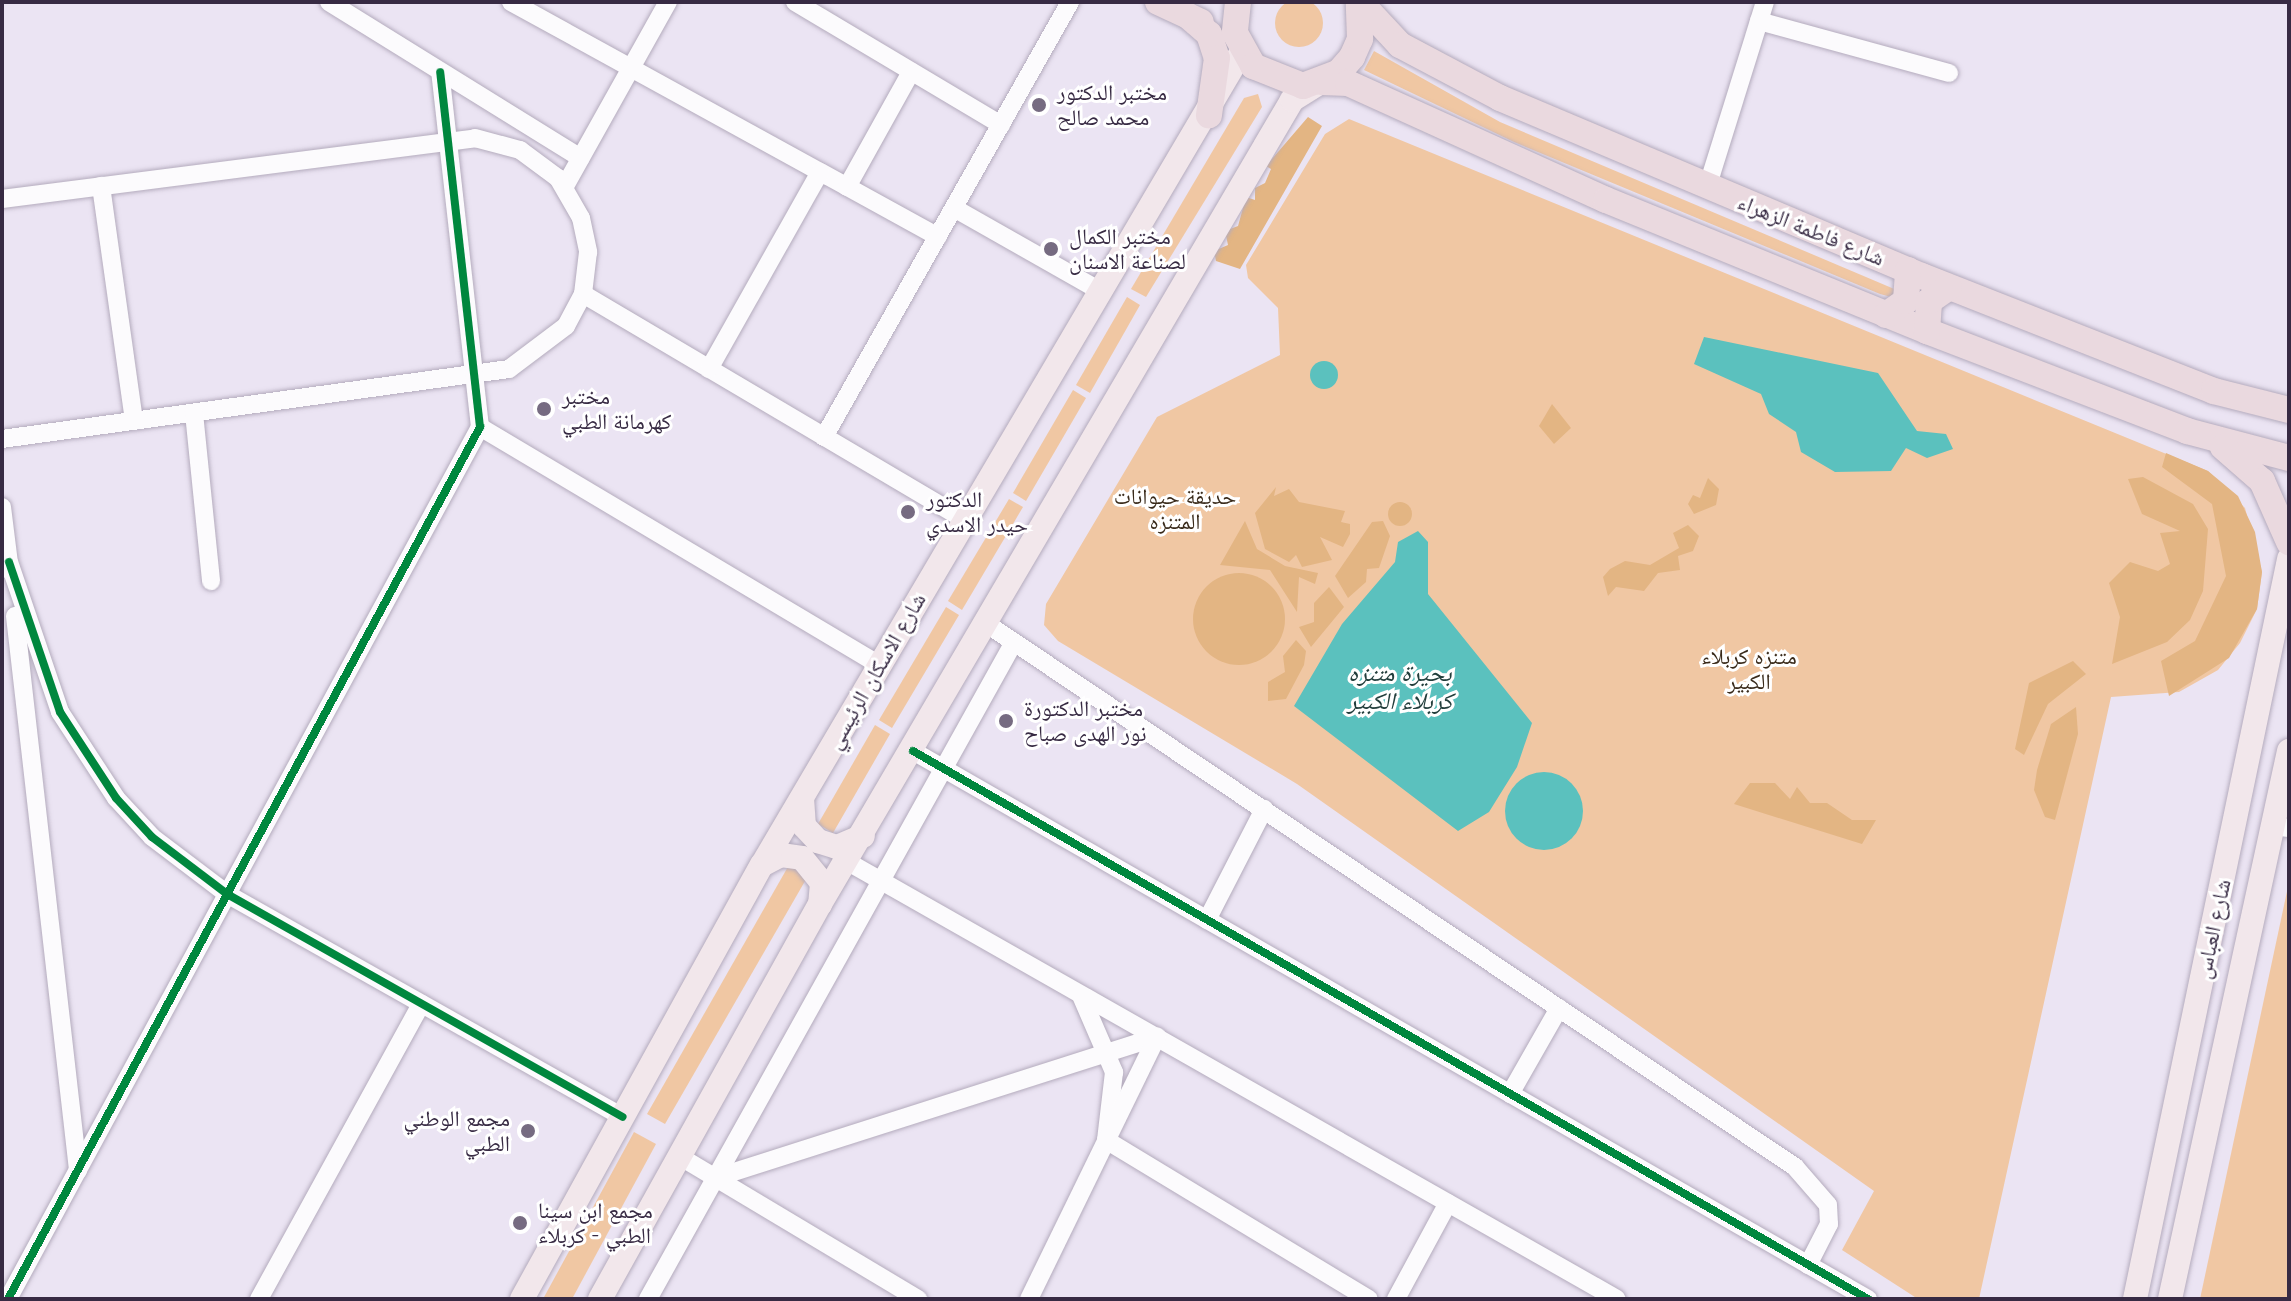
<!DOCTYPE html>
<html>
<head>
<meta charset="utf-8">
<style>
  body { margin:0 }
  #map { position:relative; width:2291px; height:1301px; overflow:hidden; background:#ebe4f3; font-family:Quicksand,"Noto Naskh Arabic",sans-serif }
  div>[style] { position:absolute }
  .green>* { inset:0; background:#f0c7a3 }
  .round { border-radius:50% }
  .forest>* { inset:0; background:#e3b583 }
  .water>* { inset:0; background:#5bc1be }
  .roads { filter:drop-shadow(0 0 2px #b4abbd) drop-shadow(0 0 2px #b4abbd) }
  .minor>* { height:18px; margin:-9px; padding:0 9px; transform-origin:9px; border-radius:9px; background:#fcfbfd }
  .major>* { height:24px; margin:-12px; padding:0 12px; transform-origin:12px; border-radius:12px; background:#f2e7eb }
  .highway>* { height:26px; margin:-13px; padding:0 13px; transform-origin:13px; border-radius:13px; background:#ead9df }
  .cycleway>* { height:8px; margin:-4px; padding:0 4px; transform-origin:4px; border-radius:4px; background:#00873e }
  .dots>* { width:22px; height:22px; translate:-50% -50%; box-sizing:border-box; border:4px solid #fff; border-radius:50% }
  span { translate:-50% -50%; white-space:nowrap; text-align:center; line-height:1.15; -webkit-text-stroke:6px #fff; paint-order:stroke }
  .poi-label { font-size:22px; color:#372a43 }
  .left { translate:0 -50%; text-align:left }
  .right { translate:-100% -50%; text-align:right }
  .street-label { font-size:22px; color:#372a43 }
  .park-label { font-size:22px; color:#392a1a }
  .water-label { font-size:24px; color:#223e3c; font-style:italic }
  .frame { position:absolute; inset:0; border:4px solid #372a43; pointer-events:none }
</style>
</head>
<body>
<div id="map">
  <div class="green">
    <div class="round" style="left:1275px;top:-1px;width:48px;height:48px"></div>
    <div style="clip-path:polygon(1374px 51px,1500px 122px,1899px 291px,1895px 298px,1880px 294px,1514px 142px,1364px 70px)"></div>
    <div style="clip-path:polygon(1258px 94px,1262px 107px,1146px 297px,1131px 289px,1244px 98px)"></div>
    <div style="clip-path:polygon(1349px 119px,2208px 471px,2245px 508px,2262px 572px,2257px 609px,2240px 643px,2218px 670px,2179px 692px,2111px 697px,1979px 1299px,1918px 1299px,1842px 1250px,1874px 1191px,1297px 784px,1058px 641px,1044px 625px,1046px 604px,1157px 417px,1280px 355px,1278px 308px,1248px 278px,1246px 265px,1325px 134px)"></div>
    <div style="clip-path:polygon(1127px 297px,1140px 305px,1090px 393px,1076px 385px)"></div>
    <div style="clip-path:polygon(1073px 390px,1086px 398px,1026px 501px,1013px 493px)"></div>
    <div style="clip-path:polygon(1009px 499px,1023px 507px,962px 610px,948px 601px)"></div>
    <div style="clip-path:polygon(946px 607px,959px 615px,892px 728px,879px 720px)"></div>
    <div style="clip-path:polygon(875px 725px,890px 734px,833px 833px,818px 824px)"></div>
    <div style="clip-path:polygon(797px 851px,816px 862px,665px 1124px,647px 1114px)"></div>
    <div style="clip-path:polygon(2289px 882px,2289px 1291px,2286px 1299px,2200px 1299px)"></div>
    <div style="clip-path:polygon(634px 1132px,656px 1144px,572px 1299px,543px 1299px)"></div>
  </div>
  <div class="forest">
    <div style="clip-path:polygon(1308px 117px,1322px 126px,1240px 269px,1216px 261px,1214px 251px,1228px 245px,1225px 231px,1238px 226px,1246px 197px,1255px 200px,1255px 188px,1265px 183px,1271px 169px,1266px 166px)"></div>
    <div style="clip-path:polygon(1552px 404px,1571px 428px,1554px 444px,1539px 426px)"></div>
    <div style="clip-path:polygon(2166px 453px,2208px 471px,2238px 496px,2255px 532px,2262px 572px,2257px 609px,2229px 658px,2169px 696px,2161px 661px,2195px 641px,2226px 576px,2212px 504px,2162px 467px)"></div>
    <div style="clip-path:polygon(2143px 477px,2193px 504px,2208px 529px,2203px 591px,2190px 620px,2167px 642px,2112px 664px,2120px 617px,2109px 583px,2130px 562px,2158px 571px,2170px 564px,2160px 533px,2180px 531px,2142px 514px,2128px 479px)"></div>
    <div style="clip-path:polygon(1708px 478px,1719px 489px,1716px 505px,1694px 514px,1688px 504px,1693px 495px,1700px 498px)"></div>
    <div style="clip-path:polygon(1276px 487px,1274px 496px,1289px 489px,1299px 502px,1345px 511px,1341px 522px,1350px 524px,1350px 534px,1343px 547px,1320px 537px,1332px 560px,1302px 567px,1296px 555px,1289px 562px,1265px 549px,1255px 513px)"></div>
    <div class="round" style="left:1388px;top:502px;width:24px;height:24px"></div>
    <div style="clip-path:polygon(1245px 521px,1257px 549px,1285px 566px,1318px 573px,1315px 584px,1299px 577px,1297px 612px,1270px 570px,1220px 565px)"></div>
    <div style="clip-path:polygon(1383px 521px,1390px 536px,1379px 568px,1367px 569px,1366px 582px,1348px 598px,1335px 576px,1372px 522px)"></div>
    <div style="clip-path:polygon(1688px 525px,1699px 536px,1693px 551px,1678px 556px,1680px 570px,1658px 573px,1644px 591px,1616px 587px,1608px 596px,1603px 577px,1610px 569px,1625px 561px,1650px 565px,1679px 548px,1673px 533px)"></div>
    <div class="round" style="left:1193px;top:573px;width:92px;height:92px"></div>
    <div style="clip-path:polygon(1329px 587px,1344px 607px,1311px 647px,1299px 627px,1314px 622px,1314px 603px)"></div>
    <div style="clip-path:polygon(1296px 640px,1306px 651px,1304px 665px,1286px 699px,1268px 701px,1268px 682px,1285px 672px,1283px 656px)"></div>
    <div style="clip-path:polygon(2073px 661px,2086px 674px,2048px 704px,2024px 755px,2015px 749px,2029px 683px)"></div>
    <div style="clip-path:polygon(2076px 707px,2078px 734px,2055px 820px,2045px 817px,2034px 790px,2037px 770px,2051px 724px)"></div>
    <div style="clip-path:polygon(1750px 783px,1775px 783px,1790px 799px,1797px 787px,1810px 803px,1827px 803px,1852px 820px,1876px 820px,1862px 844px,1734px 804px)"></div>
  </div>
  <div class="water">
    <div style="clip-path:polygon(1704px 337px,1878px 373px,1917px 431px,1946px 434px,1953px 449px,1927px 458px,1906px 448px,1891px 471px,1835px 472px,1801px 452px,1796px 432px,1769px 414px,1761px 394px,1694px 364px)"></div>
    <div class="round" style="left:1310px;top:361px;width:28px;height:28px"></div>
    <div style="clip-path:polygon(1418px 531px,1428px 542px,1428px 594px,1532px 723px,1517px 767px,1489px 812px,1458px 831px,1294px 706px,1342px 624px,1395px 562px,1398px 542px)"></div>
    <div class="round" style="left:1505px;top:772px;width:78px;height:78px"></div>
  </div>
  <div class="roads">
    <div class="minor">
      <div style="left:329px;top:2px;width:296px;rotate:31.8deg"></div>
      <div style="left:511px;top:2px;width:487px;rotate:28.8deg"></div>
      <div style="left:795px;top:2px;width:240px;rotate:30.8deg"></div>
      <div style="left:1759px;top:21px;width:197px;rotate:15.3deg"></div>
      <div style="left:101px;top:186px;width:237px;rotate:82deg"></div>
      <div style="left:565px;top:186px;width:211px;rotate:-60.8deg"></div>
      <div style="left:847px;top:187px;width:132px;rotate:-60.9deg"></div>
      <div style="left:1707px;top:188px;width:195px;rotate:-72.7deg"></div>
      <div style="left:2px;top:199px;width:477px;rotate:-7.3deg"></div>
      <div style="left:475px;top:138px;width:47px;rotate:14.9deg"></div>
      <div style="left:520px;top:150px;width:47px;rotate:36.4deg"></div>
      <div style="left:558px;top:178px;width:46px;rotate:60.1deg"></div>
      <div style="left:581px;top:218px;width:35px;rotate:78deg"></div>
      <div style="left:588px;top:252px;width:42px;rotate:96.8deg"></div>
      <div style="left:583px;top:294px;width:36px;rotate:118deg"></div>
      <div style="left:566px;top:326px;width:71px;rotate:143deg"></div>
      <div style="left:509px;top:369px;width:512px;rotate:172.14deg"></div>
      <div style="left:954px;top:208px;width:168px;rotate:29.6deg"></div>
      <div style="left:583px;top:294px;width:444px;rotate:30.6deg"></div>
      <div style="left:709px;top:369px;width:226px;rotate:-60.6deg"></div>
      <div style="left:194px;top:413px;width:169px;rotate:84.2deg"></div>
      <div style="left:480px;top:427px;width:465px;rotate:30.8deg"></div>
      <div style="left:824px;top:437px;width:500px;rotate:-60.5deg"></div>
      <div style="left:2px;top:507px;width:64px;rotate:82.9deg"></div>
      <div style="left:9px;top:562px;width:158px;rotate:71.2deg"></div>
      <div style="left:60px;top:712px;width:103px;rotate:56.9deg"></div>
      <div style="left:116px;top:798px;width:53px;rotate:47.3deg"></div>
      <div style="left:152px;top:837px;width:94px;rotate:37.2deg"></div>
      <div style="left:227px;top:894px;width:454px;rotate:29.4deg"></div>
      <div style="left:15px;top:616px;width:558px;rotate:83.51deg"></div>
      <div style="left:987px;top:624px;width:974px;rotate:33.9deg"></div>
      <div style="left:1795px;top:1167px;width:50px;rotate:49deg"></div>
      <div style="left:1828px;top:1205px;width:19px;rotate:87deg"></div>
      <div style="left:1829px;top:1224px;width:46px;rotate:117.1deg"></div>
      <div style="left:913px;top:751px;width:1101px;rotate:29.85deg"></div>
      <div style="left:2273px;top:826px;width:16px;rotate:7deg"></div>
      <div style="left:848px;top:862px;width:884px;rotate:29.61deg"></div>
      <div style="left:1207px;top:920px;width:125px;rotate:-62.8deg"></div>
      <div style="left:1082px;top:998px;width:81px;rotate:66.6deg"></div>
      <div style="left:1114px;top:1072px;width:68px;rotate:96.7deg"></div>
      <div style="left:1106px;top:1140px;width:307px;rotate:31.2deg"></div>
      <div style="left:1510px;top:1094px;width:99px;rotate:-60.3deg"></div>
      <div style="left:679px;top:1156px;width:279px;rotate:30.9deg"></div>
      <div style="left:715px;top:1178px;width:464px;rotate:-17.7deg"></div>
      <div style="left:8px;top:1299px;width:992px;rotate:-61.57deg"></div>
      <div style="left:480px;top:427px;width:357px;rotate:-96.4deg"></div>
      <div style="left:259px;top:1299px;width:337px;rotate:-61.2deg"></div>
      <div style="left:648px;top:1299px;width:752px;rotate:-60.88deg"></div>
      <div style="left:1029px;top:1299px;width:292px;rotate:-64deg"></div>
      <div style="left:1396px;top:1299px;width:109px;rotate:-61.6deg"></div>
    </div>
    <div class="major">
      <div style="left:802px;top:798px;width:28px;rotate:86deg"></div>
      <div style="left:804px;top:826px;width:21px;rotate:47deg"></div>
      <div style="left:818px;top:841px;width:20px;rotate:18deg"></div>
      <div style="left:837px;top:847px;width:28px;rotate:-23deg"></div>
      <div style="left:762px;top:865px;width:21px;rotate:-28deg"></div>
      <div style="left:781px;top:855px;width:21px;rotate:8deg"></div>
      <div style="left:802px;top:858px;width:32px;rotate:51deg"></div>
      <div style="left:822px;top:883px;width:21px;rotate:95deg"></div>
      <div style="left:522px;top:1299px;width:496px;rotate:-61.1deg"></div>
      <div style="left:762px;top:865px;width:945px;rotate:-59.47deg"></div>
      <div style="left:600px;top:1299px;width:452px;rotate:-60.9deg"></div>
      <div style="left:820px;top:904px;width:932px;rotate:-59.58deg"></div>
      <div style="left:1292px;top:100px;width:34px;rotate:-32deg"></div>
      <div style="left:2135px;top:1299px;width:756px;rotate:-78.24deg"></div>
      <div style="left:2170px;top:1299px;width:561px;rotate:-77.75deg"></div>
    </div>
    <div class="highway">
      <div style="left:1158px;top:2px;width:47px;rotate:24.9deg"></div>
      <div style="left:1238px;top:2px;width:31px;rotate:96deg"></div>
      <div style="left:1235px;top:33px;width:38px;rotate:61deg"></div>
      <div style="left:1253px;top:66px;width:54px;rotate:21.8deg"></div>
      <div style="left:1303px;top:86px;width:39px;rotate:-21deg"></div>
      <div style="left:1339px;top:72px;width:20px;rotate:-49deg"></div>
      <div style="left:1352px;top:57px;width:20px;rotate:-66deg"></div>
      <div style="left:1360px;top:39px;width:37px;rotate:-92deg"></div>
      <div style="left:1360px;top:2px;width:59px;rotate:47.1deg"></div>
      <div style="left:1400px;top:45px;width:113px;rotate:27.9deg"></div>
      <div style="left:1500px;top:98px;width:458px;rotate:22.9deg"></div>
      <div style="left:1922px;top:276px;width:314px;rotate:21.5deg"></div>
      <div style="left:2214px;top:391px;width:77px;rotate:14.2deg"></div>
      <div style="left:1187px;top:15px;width:29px;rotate:41deg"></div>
      <div style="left:1209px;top:34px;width:25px;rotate:72deg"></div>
      <div style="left:1217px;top:58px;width:58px;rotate:98deg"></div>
      <div style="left:1321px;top:82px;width:27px;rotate:2deg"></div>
      <div style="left:1348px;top:83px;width:283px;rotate:24.4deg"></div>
      <div style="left:1606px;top:200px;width:347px;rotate:22.2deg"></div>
      <div style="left:1927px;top:331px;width:279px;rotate:21deg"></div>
      <div style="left:2187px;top:431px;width:106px;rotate:14.8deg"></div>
      <div style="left:1886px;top:315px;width:24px;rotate:-35deg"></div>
      <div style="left:1906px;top:301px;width:31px;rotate:-86deg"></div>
      <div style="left:1927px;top:331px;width:30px;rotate:-86deg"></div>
      <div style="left:1929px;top:301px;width:24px;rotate:-35deg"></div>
      <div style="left:2223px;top:447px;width:52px;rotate:41.1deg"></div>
      <div style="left:2262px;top:481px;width:67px;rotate:66.1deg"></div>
    </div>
  </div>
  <div class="cycleway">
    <div style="left:9px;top:562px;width:158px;rotate:71.2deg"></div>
    <div style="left:60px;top:712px;width:103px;rotate:56.9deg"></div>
    <div style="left:116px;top:798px;width:53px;rotate:47.3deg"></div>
    <div style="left:152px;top:837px;width:94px;rotate:37.2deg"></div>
    <div style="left:227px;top:894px;width:454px;rotate:29.4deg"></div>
    <div style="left:913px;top:751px;width:1101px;rotate:29.85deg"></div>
    <div style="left:8px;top:1299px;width:992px;rotate:-61.57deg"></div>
    <div style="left:480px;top:427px;width:357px;rotate:-96.4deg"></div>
  </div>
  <div class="dots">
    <div style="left:1039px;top:105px;background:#766b81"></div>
    <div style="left:1051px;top:249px;background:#766b81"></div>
    <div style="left:544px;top:409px;background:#766b81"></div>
    <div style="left:908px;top:512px;background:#766b81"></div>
    <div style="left:1006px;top:721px;background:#766b81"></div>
    <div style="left:528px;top:1131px;background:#766b81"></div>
    <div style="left:520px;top:1223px;background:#766b81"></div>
  </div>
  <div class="poi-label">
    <span class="left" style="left:1057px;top:105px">مختبر الدكتور<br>محمد صالح</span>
    <span class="left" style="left:1069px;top:249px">مختبر الكمال<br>لصناعة الاسنان</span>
    <span class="left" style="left:562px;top:409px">مختبر<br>كهرمانة الطبي</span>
    <span class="left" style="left:926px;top:512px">الدكتور<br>حيدر الاسدي</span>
    <span class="left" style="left:1024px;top:721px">مختبر الدكتورة<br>نور الهدى صباح</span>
    <span class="right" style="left:510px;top:1131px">مجمع الوطني<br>الطبي</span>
    <span class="left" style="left:538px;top:1223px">مجمع ابن سينا<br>الطبي - كربلاء</span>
  </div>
  <div class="street-label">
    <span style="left:1811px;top:230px;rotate:22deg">شارع فاطمة الزهراء</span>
    <span style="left:876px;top:671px;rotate:-60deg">شارع الاسكان الرئيسي</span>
    <span style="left:2213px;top:929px;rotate:-78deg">شارع العباس</span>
  </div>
  <div class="park-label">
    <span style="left:1175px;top:509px">حديقة حيوانات<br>المتنزه</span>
    <span style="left:1749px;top:669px">متنزه كربلاء<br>الكبير</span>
  </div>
  <div class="water-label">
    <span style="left:1400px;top:687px">بحيرة متنزه<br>كربلاء الكبير</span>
  </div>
  <div class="frame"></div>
</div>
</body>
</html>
